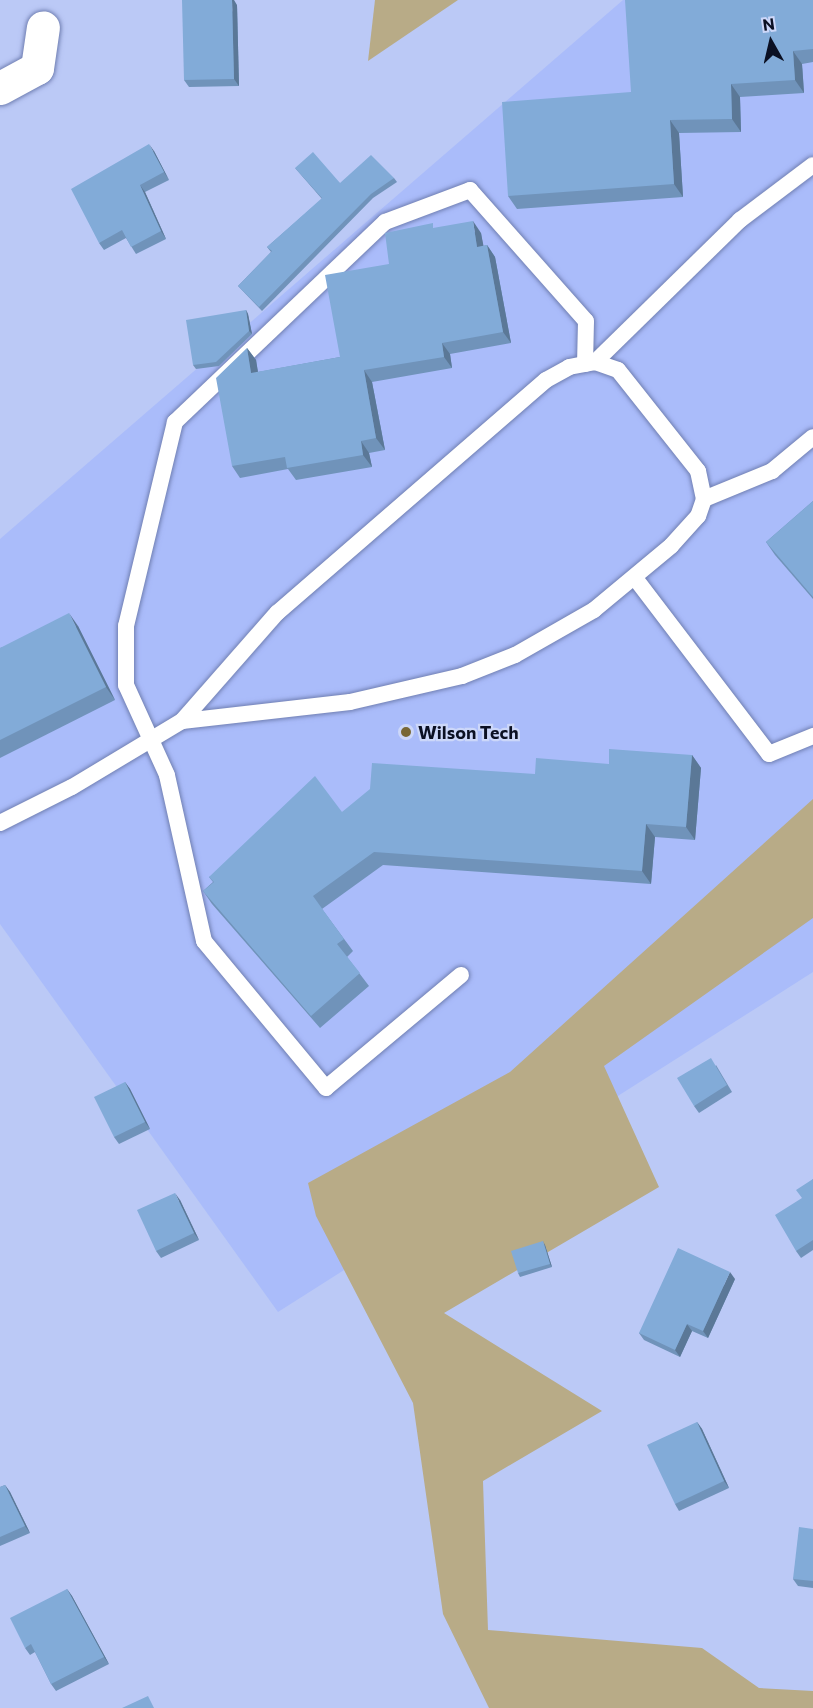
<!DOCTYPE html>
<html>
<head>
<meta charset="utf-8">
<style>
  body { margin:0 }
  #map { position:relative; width:813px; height:1708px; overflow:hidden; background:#bbc9f6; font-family:Commissioner,sans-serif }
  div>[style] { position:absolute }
  .built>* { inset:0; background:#aabcfa }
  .green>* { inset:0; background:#b8ab87 }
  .roads { filter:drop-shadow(0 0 2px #707fb2) drop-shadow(0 0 2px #707fb2) }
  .lane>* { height:16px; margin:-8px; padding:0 8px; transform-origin:8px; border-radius:8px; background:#fff }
  .street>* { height:33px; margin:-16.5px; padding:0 16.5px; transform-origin:16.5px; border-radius:16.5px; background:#fff }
  .wall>* { inset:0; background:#7093ba }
  .shaded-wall>* { inset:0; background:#5b7897 }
  .building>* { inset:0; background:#82abd8 }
  .dots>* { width:16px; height:16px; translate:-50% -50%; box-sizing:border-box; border:3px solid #ccd7f9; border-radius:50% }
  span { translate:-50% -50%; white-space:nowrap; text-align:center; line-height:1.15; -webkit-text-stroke:4.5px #ccd7f9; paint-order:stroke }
  .poi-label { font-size:18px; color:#0b1023; font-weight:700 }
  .left { translate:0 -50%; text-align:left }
  .north { position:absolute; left:741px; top:12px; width:60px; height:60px; -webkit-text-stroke:4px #ccd7f9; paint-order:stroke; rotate:352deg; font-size:16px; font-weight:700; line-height:24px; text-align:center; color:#0b1023 }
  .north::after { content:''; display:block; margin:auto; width:21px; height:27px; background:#0b1023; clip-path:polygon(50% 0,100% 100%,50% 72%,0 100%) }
</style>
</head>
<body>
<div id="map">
  <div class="built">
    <div style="clip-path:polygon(623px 0,813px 0,813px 972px,278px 1312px,0 924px,0 539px)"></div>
  </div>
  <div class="green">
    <div style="clip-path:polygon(375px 0,458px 0,368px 61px)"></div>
    <div style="clip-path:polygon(813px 799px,813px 918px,604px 1066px,659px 1187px,444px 1313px,602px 1411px,483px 1481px,488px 1630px,702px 1648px,759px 1688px,813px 1691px,813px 1708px,489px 1708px,443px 1614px,413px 1403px,316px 1216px,308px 1183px,510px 1072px)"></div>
  </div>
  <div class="roads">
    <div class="lane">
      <div style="left:595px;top:362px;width:203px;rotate:-44.4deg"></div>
      <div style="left:740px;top:220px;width:91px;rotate:-37deg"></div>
      <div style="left:704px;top:499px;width:74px;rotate:-22.4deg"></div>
      <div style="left:772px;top:471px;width:53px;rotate:-39.7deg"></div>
      <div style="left:635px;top:578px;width:221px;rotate:52.7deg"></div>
      <div style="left:769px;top:754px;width:48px;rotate:-22.2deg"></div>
      <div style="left:0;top:823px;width:80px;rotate:-26.6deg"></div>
      <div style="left:72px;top:787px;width:128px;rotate:-31deg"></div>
      <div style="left:182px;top:721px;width:144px;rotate:-48.7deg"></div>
      <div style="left:277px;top:613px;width:356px;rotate:-40.9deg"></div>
      <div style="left:546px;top:380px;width:26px;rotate:-29deg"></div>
      <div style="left:569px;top:367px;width:26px;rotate:-11deg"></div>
      <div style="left:595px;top:362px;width:24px;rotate:19deg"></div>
      <div style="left:618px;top:370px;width:129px;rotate:51.6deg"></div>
      <div style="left:698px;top:471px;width:29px;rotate:78deg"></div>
      <div style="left:704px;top:499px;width:18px;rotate:109deg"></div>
      <div style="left:698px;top:516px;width:40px;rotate:132deg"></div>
      <div style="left:671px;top:546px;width:100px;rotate:140.3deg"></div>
      <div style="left:594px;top:610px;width:91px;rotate:150.3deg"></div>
      <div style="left:515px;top:655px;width:57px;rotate:158.4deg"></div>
      <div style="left:462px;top:676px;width:115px;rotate:166.9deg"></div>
      <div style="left:350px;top:702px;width:169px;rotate:173.5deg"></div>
      <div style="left:461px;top:975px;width:176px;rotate:140.1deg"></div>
      <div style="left:326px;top:1088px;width:191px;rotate:-129.7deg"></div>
      <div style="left:204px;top:941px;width:170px;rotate:-102.6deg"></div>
      <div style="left:167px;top:775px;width:99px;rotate:-114.5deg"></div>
      <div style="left:126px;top:685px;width:59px;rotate:-90deg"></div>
      <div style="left:126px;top:626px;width:210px;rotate:-76.5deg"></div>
      <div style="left:175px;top:422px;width:290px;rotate:-43.6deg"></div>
      <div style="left:385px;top:222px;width:91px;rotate:-20.6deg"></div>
      <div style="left:470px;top:190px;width:175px;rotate:48.5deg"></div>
      <div style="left:586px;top:321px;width:43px;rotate:91.3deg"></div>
    </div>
    <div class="street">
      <div style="left:0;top:88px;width:42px;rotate:-28.4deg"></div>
      <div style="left:37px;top:68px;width:41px;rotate:-81.7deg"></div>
    </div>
  </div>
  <div class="wall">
    <div style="clip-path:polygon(813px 0,813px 62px,802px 64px,804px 93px,740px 97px,741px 132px,679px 133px,683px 197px,517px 209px,508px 196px,631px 92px)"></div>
    <div style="clip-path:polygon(237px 5px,239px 86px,189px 87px,184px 80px)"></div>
    <div style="clip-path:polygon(154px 151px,169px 180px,145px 192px,166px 239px,136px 254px,126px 238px,104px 250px,99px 243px)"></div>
    <div style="clip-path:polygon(295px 168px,340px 183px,394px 178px,397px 182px,373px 198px,262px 311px,238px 286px,271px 252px,267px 247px,322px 199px)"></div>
    <div style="clip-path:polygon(436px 228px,481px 233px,483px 246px,487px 245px,495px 257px,511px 343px,450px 354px,452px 368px,372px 382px,385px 450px,369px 453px,372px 467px,296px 480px,288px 469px,240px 478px,232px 466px,247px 348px,256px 360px,258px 372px,340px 357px,389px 264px)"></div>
    <div style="clip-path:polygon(246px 310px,248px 314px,252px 334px,219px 366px,196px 369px,193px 365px)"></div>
    <div style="clip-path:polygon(813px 501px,813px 599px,775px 555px,766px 542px)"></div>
    <div style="clip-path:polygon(78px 626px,115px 700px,0 758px,0 648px)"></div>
    <div style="clip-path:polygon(692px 755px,701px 768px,695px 840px,655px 837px,651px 884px,383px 865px,322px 909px,353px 951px,347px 957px,369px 986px,320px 1028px,212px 904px,203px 891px,213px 882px,209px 877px,342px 812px,535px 774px,609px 764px)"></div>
    <div style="clip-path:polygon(716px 1065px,732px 1092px,699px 1113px,694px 1106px)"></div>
    <div style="clip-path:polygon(125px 1082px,130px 1089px,150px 1129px,119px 1144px,114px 1137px)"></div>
    <div style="clip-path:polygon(813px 1179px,813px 1250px,801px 1258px,796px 1251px,802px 1198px)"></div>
    <div style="clip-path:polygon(180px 1200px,199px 1240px,161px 1258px,156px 1251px)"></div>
    <div style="clip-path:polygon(545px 1245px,552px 1267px,520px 1277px,518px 1273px)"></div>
    <div style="clip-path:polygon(735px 1279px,708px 1338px,692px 1331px,680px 1357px,644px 1340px,639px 1333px)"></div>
    <div style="clip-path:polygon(697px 1422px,702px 1429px,729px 1488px,679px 1511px,675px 1504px)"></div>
    <div style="clip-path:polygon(5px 1485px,10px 1492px,30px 1533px,0 1546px,0 1487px)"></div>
    <div style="clip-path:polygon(813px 1529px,813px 1588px,798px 1586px,793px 1579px)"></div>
    <div style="clip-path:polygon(67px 1589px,72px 1596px,109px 1664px,56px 1691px,51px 1684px,35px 1652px,30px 1655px,25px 1648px)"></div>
  </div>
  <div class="shaded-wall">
    <div style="clip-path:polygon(232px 0,234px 0,237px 5px,239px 86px,234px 79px)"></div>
    <div style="clip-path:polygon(793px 51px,802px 64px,804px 93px,795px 80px)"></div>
    <div style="clip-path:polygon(731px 84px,740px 97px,741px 132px,732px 119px)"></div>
    <div style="clip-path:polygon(670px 120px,679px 133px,683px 197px,674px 184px)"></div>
    <div style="clip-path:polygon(149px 144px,154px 151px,169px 180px,164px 172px)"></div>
    <div style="clip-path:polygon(140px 185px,145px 192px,166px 239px,161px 231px)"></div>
    <div style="clip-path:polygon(473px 221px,481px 233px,486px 259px,477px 247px)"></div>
    <div style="clip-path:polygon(487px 245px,495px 257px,511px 343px,503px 332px)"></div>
    <div style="clip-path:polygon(246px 310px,248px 314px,252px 334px,249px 331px)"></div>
    <div style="clip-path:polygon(442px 343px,450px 354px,452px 368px,444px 357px)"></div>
    <div style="clip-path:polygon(247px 348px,256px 360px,260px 385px,251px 373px)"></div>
    <div style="clip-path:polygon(364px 370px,372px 382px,385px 450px,376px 438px)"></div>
    <div style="clip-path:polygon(361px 441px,369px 453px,372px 467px,363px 455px)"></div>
    <div style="clip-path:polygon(69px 613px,78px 626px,115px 700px,106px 687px)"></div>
    <div style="clip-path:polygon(692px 755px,701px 768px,695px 840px,686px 827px)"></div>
    <div style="clip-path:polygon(646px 824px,655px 837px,651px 884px,642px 871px)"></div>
    <div style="clip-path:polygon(125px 1082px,130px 1089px,150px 1129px,145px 1122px)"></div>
    <div style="clip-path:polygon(175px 1193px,180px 1200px,199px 1240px,194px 1233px)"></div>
    <div style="clip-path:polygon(543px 1241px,545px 1245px,552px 1267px,550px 1264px)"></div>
    <div style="clip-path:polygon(730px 1272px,735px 1279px,708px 1338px,703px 1331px)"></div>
    <div style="clip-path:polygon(687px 1324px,692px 1331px,680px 1357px,675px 1350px)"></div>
    <div style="clip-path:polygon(697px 1422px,702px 1429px,729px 1488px,724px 1481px)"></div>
    <div style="clip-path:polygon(5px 1485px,10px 1492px,30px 1533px,25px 1526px)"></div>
    <div style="clip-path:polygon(67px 1589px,72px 1596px,109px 1664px,104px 1657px)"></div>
  </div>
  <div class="building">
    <div style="clip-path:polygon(182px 0,232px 0,234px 79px,184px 80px)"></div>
    <div style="clip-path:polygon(625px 0,813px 0,813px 49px,793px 51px,795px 80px,731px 84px,732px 119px,670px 120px,674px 184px,508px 196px,502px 102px,631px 92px)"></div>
    <div style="clip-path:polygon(149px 144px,164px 172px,140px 185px,161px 231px,131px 247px,122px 230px,99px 243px,71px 189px)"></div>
    <div style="clip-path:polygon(313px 152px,340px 183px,371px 155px,394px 178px,371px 194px,259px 307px,238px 286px,272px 251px,267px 247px,322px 198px,295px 168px)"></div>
    <div style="clip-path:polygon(473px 221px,477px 247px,487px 245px,503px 332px,442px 343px,444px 357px,364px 370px,376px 438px,361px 441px,363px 455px,287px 468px,285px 457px,232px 466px,216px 378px,247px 348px,251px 373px,340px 357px,325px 275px,389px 264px,385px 233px,433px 223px,433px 228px)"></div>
    <div style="clip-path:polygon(246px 310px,249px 331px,216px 362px,193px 365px,186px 320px)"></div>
    <div style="clip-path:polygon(813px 501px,813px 597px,766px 542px)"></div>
    <div style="clip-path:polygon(69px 613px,106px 687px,0 740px,0 648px)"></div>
    <div style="clip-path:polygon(609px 749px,692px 755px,686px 827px,646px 824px,642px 871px,374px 852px,313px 896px,344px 939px,337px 944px,360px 973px,311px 1016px,203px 891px,214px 882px,209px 877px,315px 776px,342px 812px,370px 789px,372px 763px,535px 774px,536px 758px,609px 764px)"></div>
    <div style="clip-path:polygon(711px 1058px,727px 1085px,694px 1106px,677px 1078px)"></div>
    <div style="clip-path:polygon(125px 1082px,145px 1122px,114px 1137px,94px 1097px)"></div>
    <div style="clip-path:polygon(813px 1179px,813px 1240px,796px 1251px,775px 1215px,802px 1198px,796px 1190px)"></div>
    <div style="clip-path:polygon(175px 1193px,194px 1233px,156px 1251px,137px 1210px)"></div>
    <div style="clip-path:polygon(543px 1241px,550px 1264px,518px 1273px,511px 1251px)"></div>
    <div style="clip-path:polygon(678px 1248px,730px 1272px,703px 1331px,687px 1324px,675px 1350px,639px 1333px)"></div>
    <div style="clip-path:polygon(697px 1422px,724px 1481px,675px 1504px,647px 1445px)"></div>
    <div style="clip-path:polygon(5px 1485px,25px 1526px,0 1537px,0 1487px)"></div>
    <div style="clip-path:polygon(799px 1527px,813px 1529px,813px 1581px,793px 1579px)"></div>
    <div style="clip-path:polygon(67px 1589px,104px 1657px,51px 1684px,31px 1644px,25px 1648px,10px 1618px)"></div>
    <div style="clip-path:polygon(148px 1696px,154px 1708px,122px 1708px)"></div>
  </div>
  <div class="dots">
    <div style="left:406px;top:732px;background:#786735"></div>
  </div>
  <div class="poi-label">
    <span class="left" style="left:418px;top:732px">Wilson Tech</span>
  </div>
  <div class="north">N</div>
</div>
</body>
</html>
